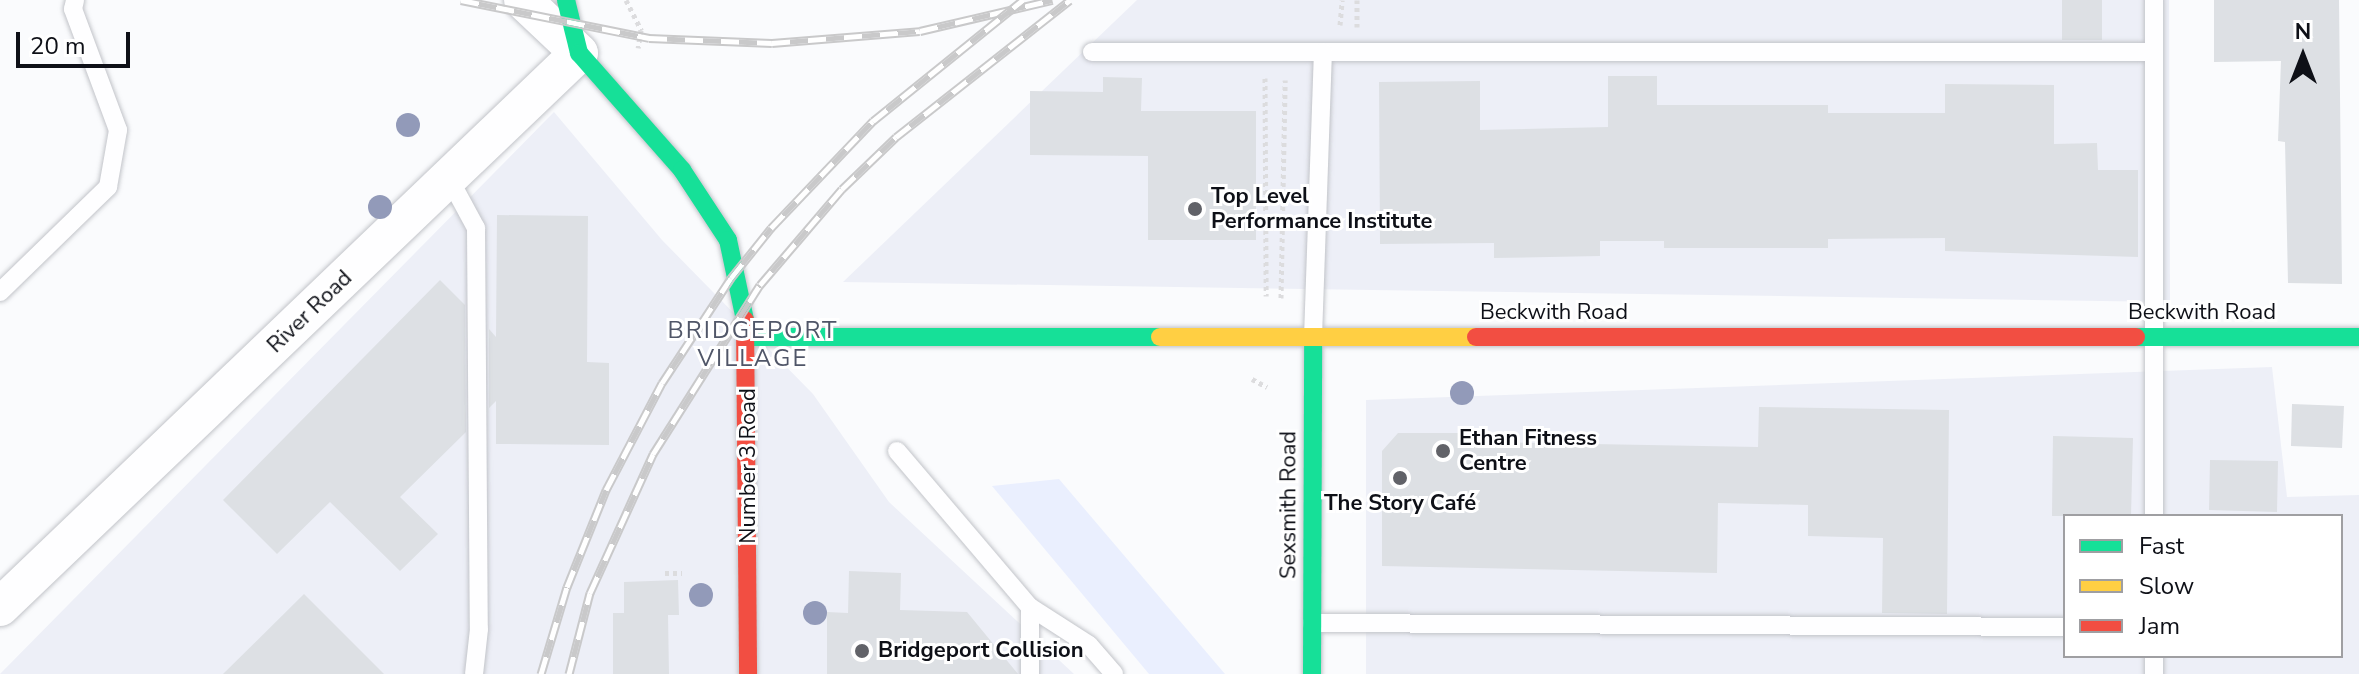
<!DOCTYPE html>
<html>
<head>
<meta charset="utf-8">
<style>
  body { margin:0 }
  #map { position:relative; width:2359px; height:674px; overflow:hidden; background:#fafbfd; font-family:"Nunito Sans",sans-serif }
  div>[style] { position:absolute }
  .built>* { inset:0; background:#edeff7 }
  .green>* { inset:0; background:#eaeffe }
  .building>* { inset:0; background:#dde0e4 }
  .path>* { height:5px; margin-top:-2.5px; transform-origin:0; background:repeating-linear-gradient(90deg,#dcdcde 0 4px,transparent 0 8px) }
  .roads { filter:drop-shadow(0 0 2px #c2c4c9) drop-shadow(0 0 2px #c2c4c9) }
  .lane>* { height:18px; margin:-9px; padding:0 9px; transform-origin:9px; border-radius:9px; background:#fefeff }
  .street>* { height:38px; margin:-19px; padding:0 19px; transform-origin:19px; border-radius:19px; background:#fefeff }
  .fast>* { height:18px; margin:-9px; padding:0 9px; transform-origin:9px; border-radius:9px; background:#16e098 }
  .slow>* { height:18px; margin:-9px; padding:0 9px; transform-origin:9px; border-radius:9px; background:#ffcf43 }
  .jam>* { height:18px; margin:-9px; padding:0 9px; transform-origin:9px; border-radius:9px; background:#f24e42 }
  .rail>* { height:9px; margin-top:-4.5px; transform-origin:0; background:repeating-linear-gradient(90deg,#fff 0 18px,#c9c9ca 0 36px); box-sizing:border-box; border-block:2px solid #c9c9ca }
  .trees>* { width:24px; height:24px; margin:-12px; border-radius:50%; background:#929ab9 }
  .dots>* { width:22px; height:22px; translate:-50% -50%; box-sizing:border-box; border:4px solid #fff; border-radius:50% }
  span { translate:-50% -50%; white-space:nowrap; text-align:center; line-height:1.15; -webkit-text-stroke:6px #fff; paint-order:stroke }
  .poi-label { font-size:22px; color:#0e1017; font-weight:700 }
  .left { translate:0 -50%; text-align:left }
  .street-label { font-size:22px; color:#0e1017 }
  .neighbourhood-label { font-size:24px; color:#505668; letter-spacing:2px }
  .legend { position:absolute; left:2063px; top:514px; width:280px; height:144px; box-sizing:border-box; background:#fff; border:2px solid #9f9fa2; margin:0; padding:10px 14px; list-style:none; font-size:24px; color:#0e1017 }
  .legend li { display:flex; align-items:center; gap:16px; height:40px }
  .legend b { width:40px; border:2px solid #9f9fa2 }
  .north { position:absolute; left:2263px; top:16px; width:80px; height:80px; -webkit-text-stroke:6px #fff; paint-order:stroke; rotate:0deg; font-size:22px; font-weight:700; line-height:32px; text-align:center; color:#0e1017 }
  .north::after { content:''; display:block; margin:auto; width:28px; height:36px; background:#0e1017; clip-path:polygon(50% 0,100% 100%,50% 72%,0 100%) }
  .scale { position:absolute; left:16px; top:32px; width:114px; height:36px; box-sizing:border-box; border:4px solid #0e1017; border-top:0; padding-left:10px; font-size:24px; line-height:28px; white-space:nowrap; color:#0e1017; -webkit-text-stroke:6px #fff; paint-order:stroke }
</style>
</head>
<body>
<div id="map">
  <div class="built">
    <div style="clip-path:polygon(1137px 0,2169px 0,2170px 302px,843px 282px)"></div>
    <div style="clip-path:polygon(554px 112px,662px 240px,813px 394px,889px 502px,1074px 674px,0 674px)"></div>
    <div style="clip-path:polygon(evenodd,2272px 367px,2287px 497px,2359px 495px,2359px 674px,1366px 674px,1366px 400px,2272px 367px,2065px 516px,2341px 516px,2341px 656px,2065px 656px,2065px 516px)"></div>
  </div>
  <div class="green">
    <div style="clip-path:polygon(1059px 479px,1225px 674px,1149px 674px,992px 486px)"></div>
  </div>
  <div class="building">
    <div style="clip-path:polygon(2062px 0,2102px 0,2102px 40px,2062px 40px)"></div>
    <div style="clip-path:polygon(2214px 0,2339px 0,2342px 284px,2288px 283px,2285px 142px,2278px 141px,2281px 61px,2214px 62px)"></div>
    <div style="clip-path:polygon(1608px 76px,1657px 76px,1657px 105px,1828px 105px,1828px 113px,1945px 113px,1945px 84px,2054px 85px,2054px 144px,2097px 143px,2098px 170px,2138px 170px,2138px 257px,1945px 251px,1945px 238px,1828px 239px,1828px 248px,1664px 248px,1664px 241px,1600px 241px,1600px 256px,1494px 258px,1494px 243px,1380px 244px,1379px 82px,1480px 81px,1480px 130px,1608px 127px)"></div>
    <div style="clip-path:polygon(1103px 77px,1142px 78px,1141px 111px,1256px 111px,1256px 240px,1148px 240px,1148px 156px,1030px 155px,1030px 91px,1103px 92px)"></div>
    <div style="clip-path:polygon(497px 215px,588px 216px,587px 362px,609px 363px,609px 445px,496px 444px,496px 401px,489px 408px,489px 329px,496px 337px)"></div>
    <div style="clip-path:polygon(440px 280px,465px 305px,466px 432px,400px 497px,438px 534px,400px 571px,330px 502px,277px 554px,223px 500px)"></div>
    <div style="clip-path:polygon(2292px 404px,2344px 406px,2342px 448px,2291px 446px)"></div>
    <div style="clip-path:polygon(1759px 407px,1949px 410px,1947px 614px,1882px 613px,1883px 538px,1808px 536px,1808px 505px,1718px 503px,1717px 573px,1382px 566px,1382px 451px,1398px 433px,1487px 433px,1487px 442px,1758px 447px)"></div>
    <div style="clip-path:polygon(2053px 436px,2133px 438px,2131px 516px,2052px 516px)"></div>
    <div style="clip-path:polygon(2210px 460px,2278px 461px,2277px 512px,2209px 510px)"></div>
    <div style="clip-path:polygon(849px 571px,901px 573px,900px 610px,967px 612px,1018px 674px,827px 674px,827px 612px,848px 613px)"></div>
    <div style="clip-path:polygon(678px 580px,679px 615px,668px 615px,669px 674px,613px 674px,613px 613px,624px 613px,624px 582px)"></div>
    <div style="clip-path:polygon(304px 594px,384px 674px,223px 674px)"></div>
  </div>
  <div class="path">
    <div style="left:626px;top:0;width:34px;rotate:63deg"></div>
    <div style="left:641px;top:30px;width:18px;rotate:99deg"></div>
    <div style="left:1340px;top:25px;width:25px;rotate:-85deg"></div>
    <div style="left:1357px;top:27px;width:27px;rotate:-90deg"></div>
    <div style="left:1265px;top:78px;width:218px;rotate:89.7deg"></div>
    <div style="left:1281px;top:298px;width:218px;rotate:-88.9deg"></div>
    <div style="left:1252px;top:379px;width:17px;rotate:28deg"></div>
    <div style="left:665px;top:573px;width:17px"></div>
  </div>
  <div class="roads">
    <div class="lane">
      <div style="left:2154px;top:0;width:516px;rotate:90deg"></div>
      <div style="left:1092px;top:52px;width:1062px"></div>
      <div style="left:450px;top:180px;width:55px;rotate:61.6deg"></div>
      <div style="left:476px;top:228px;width:401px;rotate:89.6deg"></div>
      <div style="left:479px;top:629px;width:45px;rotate:96.3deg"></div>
      <div style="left:0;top:292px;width:151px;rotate:-44.2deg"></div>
      <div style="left:108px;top:187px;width:58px;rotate:-80deg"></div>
      <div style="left:118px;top:130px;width:129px;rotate:-110.4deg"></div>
      <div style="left:73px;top:9px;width:9px;rotate:-77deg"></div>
      <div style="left:1313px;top:337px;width:285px;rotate:-88deg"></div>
      <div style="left:897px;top:451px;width:205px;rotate:49.6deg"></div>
      <div style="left:1030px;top:607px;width:70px;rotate:32.8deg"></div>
      <div style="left:1089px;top:645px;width:38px;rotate:49deg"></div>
      <div style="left:1030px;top:607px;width:67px;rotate:90deg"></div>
      <div style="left:1312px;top:623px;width:753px;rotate:0.3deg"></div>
      <div style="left:2154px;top:656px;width:18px;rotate:90deg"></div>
    </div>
    <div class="street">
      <div style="left:0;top:607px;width:801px;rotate:-43.74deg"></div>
      <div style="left:579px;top:53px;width:77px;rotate:-136.6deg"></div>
    </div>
    <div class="fast">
      <div style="left:566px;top:0;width:55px;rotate:76.2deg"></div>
      <div style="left:579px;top:53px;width:156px;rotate:48.6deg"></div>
      <div style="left:682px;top:170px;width:84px;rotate:56.7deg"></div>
      <div style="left:728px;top:240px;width:82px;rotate:78deg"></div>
      <div style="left:749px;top:337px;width:411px"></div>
      <div style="left:2136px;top:337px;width:223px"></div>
      <div style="left:1312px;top:674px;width:337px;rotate:-89.8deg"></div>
    </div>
    <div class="slow">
      <div style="left:1160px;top:337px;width:316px"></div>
    </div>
    <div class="jam">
      <div style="left:745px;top:320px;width:354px;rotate:89.5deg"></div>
      <div style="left:1476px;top:337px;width:660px"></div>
    </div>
  </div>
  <div class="rail">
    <div style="left:461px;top:0;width:192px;rotate:11.4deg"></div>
    <div style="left:649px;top:38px;width:123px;rotate:2.3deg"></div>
    <div style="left:772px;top:43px;width:148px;rotate:-4.6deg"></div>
    <div style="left:920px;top:31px;width:136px;rotate:-13.2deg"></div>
    <div style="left:541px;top:674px;width:91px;rotate:-73.4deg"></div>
    <div style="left:567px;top:587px;width:105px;rotate:-68.1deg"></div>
    <div style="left:606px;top:490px;width:121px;rotate:-62.4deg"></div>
    <div style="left:662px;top:383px;width:126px;rotate:-56.7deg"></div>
    <div style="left:731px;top:278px;width:64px;rotate:-51.3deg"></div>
    <div style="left:771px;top:228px;width:148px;rotate:-46.4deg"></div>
    <div style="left:873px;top:121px;width:193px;rotate:-38.9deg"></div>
    <div style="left:569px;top:674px;width:84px;rotate:-75.5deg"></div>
    <div style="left:590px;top:593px;width:153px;rotate:-65.6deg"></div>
    <div style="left:653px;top:454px;width:200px;rotate:-57.7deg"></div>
    <div style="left:760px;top:285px;width:126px;rotate:-49.5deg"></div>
    <div style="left:842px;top:189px;width:75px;rotate:-43.9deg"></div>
    <div style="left:896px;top:137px;width:221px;rotate:-38.2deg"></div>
  </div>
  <div class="trees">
    <div style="left:408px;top:125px"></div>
    <div style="left:380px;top:207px"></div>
    <div style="left:1462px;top:393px"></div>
    <div style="left:701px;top:595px"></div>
    <div style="left:815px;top:613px"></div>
  </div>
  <div class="dots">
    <div style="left:1195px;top:209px;background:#616268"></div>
    <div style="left:1443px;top:451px;background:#616268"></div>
    <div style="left:1400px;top:478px;background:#616268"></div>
    <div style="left:862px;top:651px;background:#616268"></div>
  </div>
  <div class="poi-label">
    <span class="left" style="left:1211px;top:209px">Top Level<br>Performance Institute</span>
    <span class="left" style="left:1459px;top:451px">Ethan Fitness<br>Centre</span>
    <span style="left:1400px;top:504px">The Story Café</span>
    <span class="left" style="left:878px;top:651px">Bridgeport Collision</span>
  </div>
  <div class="street-label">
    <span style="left:310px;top:312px;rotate:-44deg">River Road</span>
    <span style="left:1554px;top:313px">Beckwith Road</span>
    <span style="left:2202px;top:313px">Beckwith Road</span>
    <span style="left:749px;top:466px;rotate:-90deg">Number 3 Road</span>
    <span style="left:1289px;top:505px;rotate:-90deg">Sexsmith Road</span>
  </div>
  <div class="neighbourhood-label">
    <span style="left:753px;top:345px">BRIDGEPORT<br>VILLAGE</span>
  </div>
  <ul class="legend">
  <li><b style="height:10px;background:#16e098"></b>Fast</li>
  <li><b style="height:10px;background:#ffcf43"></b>Slow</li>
  <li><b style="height:10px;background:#f24e42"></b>Jam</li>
  </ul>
  <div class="north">N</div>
  <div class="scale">20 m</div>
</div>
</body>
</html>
